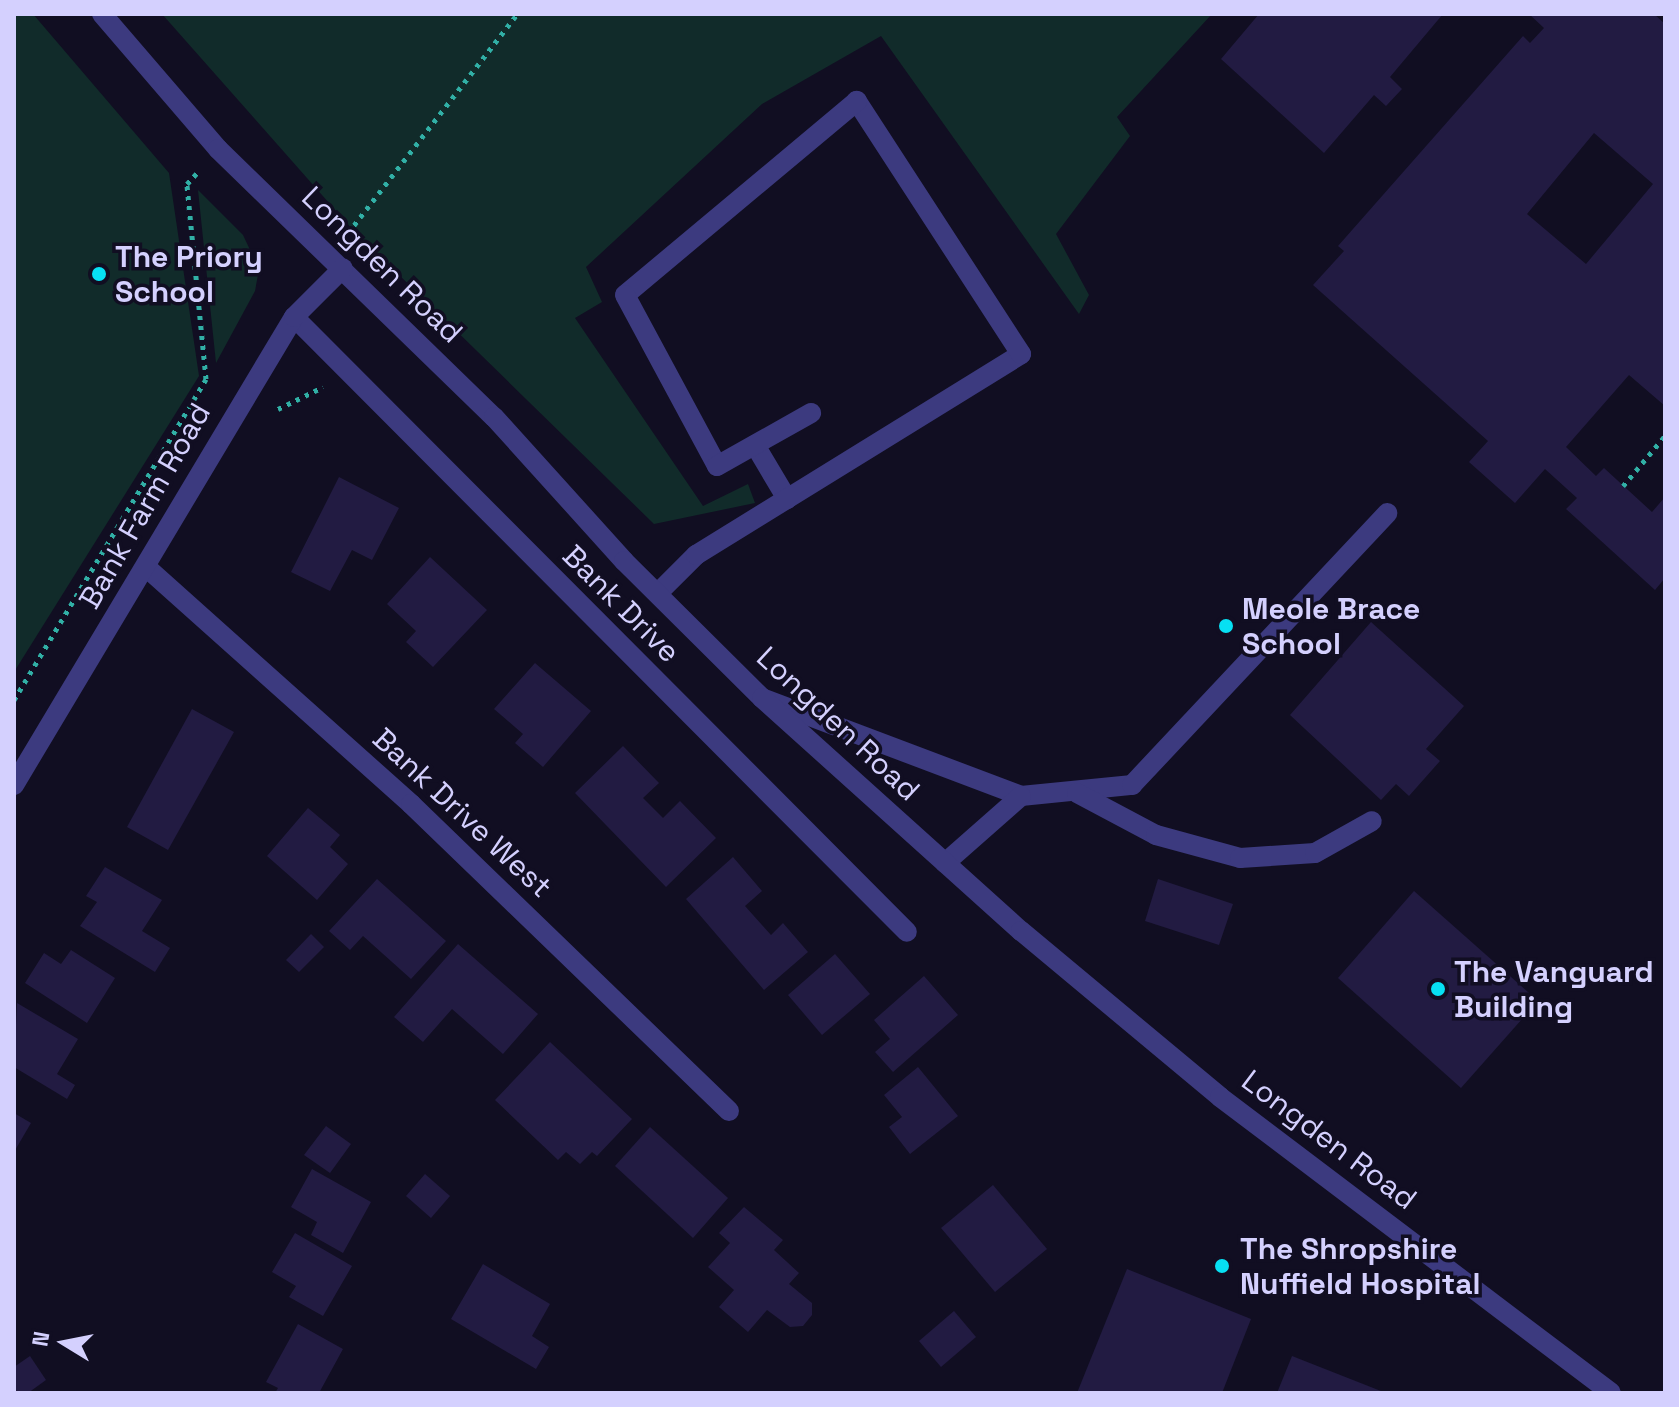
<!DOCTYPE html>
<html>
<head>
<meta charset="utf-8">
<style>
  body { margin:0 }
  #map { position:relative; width:1679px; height:1407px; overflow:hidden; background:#110e22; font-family:"Space Grotesk",sans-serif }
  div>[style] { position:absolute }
  .green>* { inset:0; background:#112b2a }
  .building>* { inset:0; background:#221b42 }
  .path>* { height:5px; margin-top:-2.5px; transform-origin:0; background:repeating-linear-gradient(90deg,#31b0a6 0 4px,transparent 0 10px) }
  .service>* { height:20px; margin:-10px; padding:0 10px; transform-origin:10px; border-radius:10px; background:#3c3a7f }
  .minor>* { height:20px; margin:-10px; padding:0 10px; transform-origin:10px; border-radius:10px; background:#3c3a7f }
  .tertiary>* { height:20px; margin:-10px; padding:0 10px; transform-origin:10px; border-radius:10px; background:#3c3a7f }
  .dots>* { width:22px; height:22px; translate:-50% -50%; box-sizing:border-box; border:4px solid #110e22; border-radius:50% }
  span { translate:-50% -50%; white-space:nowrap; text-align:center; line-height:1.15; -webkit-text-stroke:7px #110e22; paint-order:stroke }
  .poi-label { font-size:30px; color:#d4d0fe; font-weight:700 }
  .left { translate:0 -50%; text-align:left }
  .street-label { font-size:30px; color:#d4d0fe }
  .frame { position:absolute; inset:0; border:16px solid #d4d0fe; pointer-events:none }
  .north { position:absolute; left:24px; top:1303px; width:80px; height:80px; -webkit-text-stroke:6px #110e22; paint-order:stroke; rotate:280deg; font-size:22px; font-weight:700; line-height:32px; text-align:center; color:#d4d0fe }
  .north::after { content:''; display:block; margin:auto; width:28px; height:36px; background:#d4d0fe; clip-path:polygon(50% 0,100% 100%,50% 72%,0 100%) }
</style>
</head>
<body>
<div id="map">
  <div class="green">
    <div style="clip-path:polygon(14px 14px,33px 14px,169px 173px,199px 376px,14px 672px)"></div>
    <div style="clip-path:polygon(162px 14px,1212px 14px,1117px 117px,1130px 136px,1056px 234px,1089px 295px,1079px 314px,881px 36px,762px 104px,586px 267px,602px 302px,575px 318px,703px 506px,748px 484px,755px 503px,654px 524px,352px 229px)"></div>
    <div style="clip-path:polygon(198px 190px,243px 235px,259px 269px,255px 291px,216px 363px)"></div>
  </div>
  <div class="building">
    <div style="clip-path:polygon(1259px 14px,1443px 14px,1390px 77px,1402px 89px,1386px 106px,1374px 95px,1324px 153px,1221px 59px)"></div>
    <div style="clip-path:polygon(evenodd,1529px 14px,1654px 14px,1665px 24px,1665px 406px,1629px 375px,1566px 447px,1596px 476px,1604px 468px,1652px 512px,1665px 497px,1665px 578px,1655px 590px,1566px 509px,1577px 498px,1545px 469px,1515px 503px,1469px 462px,1488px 441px,1313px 285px,1344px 251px,1338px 246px,1523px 36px,1530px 43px,1544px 28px,1529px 14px,1594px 133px,1653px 184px,1586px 264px,1527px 214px,1594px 133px)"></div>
    <div style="clip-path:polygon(339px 477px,399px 508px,372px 560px,352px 550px,330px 591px,291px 572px)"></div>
    <div style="clip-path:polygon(430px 557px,487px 610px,433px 667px,406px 642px,416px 631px,387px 604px)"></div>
    <div style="clip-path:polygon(1371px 622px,1464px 706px,1426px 749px,1440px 761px,1409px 796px,1396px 784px,1381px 800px,1290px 715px)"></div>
    <div style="clip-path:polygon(535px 663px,591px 711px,543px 767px,515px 743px,523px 734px,494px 709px)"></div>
    <div style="clip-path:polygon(192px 709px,234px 732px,168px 850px,127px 827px)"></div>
    <div style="clip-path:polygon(623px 746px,659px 783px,643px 798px,663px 818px,680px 801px,716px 838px,666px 887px,575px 793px)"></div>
    <div style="clip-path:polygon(308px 808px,340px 835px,330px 847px,348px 864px,317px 900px,267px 856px)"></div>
    <div style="clip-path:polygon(733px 857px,762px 891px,745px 906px,771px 935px,783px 923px,808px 952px,764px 990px,686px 899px)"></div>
    <div style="clip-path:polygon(105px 867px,162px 900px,142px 931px,170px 948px,155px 972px,80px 926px,97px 902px,86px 896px)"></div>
    <div style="clip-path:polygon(377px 879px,446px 941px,411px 979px,363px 936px,350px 950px,329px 931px)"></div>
    <div style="clip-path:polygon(1158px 879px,1233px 904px,1219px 945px,1145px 921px)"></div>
    <div style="clip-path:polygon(1414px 891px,1538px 1001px,1461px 1088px,1338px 978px)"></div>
    <div style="clip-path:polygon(311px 934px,324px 947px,299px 972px,286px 960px)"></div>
    <div style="clip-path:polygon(458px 944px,538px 1014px,503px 1054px,452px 1009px,423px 1042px,394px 1017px)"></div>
    <div style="clip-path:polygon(71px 950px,115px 978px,87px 1023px,25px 983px,44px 953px,61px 964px)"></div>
    <div style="clip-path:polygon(835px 954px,870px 994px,822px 1035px,788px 995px)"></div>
    <div style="clip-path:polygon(924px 976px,958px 1015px,893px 1072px,875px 1052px,890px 1039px,874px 1020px)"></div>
    <div style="clip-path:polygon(17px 1003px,78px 1039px,57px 1074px,75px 1085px,67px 1099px,14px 1067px)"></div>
    <div style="clip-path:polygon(550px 1042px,632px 1119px,597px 1156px,592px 1152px,580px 1164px,566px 1152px,558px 1160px,495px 1100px)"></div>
    <div style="clip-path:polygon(918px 1067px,958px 1116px,910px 1154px,889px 1127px,902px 1117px,884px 1095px)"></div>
    <div style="clip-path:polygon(14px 1113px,31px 1123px,14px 1152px)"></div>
    <div style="clip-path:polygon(326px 1126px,351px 1144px,330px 1173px,304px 1155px)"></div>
    <div style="clip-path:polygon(650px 1127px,728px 1198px,693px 1238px,615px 1166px)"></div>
    <div style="clip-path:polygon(312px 1169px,371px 1202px,343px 1253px,311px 1235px,317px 1222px,291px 1207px)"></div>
    <div style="clip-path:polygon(425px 1174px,450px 1196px,431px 1218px,406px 1196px)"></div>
    <div style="clip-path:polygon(993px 1185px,1047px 1249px,995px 1292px,941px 1228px)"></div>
    <div style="clip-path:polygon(744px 1207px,783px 1240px,774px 1250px,799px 1273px,789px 1284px,812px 1303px,812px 1315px,803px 1326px,790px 1327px,767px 1310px,748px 1332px,719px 1307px,734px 1290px,708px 1267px,730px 1243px,719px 1233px)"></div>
    <div style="clip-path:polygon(295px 1233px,352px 1266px,323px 1316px,289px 1297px,296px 1286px,272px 1272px)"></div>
    <div style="clip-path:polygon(483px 1264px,550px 1304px,532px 1336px,549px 1347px,536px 1369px,451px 1319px)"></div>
    <div style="clip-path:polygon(1127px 1269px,1251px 1319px,1222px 1393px,1077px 1393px)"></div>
    <div style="clip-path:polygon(954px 1311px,976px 1337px,941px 1367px,919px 1341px)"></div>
    <div style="clip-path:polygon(298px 1324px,343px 1349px,319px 1393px,275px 1393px,278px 1388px,266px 1382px)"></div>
    <div style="clip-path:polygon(30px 1356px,46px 1380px,28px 1393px,14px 1393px,14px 1367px)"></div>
    <div style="clip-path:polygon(1292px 1356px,1386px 1393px,1277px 1393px)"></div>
  </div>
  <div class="path">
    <div style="left:348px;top:233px;width:277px;rotate:-52.3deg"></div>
    <div style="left:278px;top:409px;width:50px;rotate:-26.1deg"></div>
    <div style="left:1623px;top:486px;width:65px;rotate:-50deg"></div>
    <div style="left:14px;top:700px;width:374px;rotate:-59.1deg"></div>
    <div style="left:206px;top:379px;width:196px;rotate:-95.6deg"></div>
    <div style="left:187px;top:184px;width:15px;rotate:-48deg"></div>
  </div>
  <div class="service">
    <div style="left:755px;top:445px;width:63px;rotate:59.3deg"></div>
    <div style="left:658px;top:593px;width:54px;rotate:-45deg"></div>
    <div style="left:696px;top:555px;width:382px;rotate:-31.7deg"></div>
    <div style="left:1021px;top:354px;width:302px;rotate:-123deg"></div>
    <div style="left:857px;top:101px;width:302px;rotate:140.1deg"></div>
    <div style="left:625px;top:295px;width:194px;rotate:61.7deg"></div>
    <div style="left:717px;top:466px;width:108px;rotate:-29.4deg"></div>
    <div style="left:762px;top:698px;width:277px;rotate:20.7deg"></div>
    <div style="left:1021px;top:796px;width:112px;rotate:-5.7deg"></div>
    <div style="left:1132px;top:785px;width:373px;rotate:-46.8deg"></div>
    <div style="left:1077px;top:793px;width:89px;rotate:28deg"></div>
    <div style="left:1156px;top:835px;width:87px;rotate:15.3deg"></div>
    <div style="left:1240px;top:858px;width:75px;rotate:-3.8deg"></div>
    <div style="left:1315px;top:853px;width:65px;rotate:-29.3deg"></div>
    <div style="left:945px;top:863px;width:101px;rotate:-41.4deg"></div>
  </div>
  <div class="minor">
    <div style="left:294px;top:317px;width:868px;rotate:45.09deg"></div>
    <div style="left:146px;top:567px;width:356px;rotate:41.8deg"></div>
    <div style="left:411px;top:804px;width:442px;rotate:44deg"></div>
  </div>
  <div class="tertiary">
    <div style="left:102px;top:14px;width:178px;rotate:49.3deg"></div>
    <div style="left:218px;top:149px;width:385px;rotate:44.2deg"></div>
    <div style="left:494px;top:417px;width:194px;rotate:47.9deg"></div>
    <div style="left:624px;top:561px;width:194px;rotate:44.8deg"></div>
    <div style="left:762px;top:698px;width:348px;rotate:42deg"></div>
    <div style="left:1021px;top:931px;width:259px;rotate:39.8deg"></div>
    <div style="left:1220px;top:1097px;width:490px;rotate:37.1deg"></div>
    <div style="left:14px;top:785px;width:545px;rotate:-59.11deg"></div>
    <div style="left:294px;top:317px;width:69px;rotate:-45deg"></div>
  </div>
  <div class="dots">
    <div style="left:99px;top:274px;background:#07e0f3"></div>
    <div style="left:1226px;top:626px;background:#07e0f3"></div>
    <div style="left:1438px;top:989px;background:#07e0f3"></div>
    <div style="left:1222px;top:1266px;background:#07e0f3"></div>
  </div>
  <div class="poi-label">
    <span class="left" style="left:115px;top:274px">The Priory<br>School</span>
    <span class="left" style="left:1242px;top:626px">Meole Brace<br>School</span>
    <span class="left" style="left:1454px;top:989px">The Vanguard<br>Building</span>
    <span class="left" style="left:1240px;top:1266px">The Shropshire<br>Nuffield Hospital</span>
  </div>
  <div class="street-label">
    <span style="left:382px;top:265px;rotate:44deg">Longden Road</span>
    <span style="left:145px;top:506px;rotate:-60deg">Bank Farm Road</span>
    <span style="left:621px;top:604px;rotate:45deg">Bank Drive</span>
    <span style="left:838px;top:724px;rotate:43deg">Longden Road</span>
    <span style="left:462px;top:813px;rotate:43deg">Bank Drive West</span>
    <span style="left:1329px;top:1140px;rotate:37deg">Longden Road</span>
  </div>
  <div class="frame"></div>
  <div class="north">N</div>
</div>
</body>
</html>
